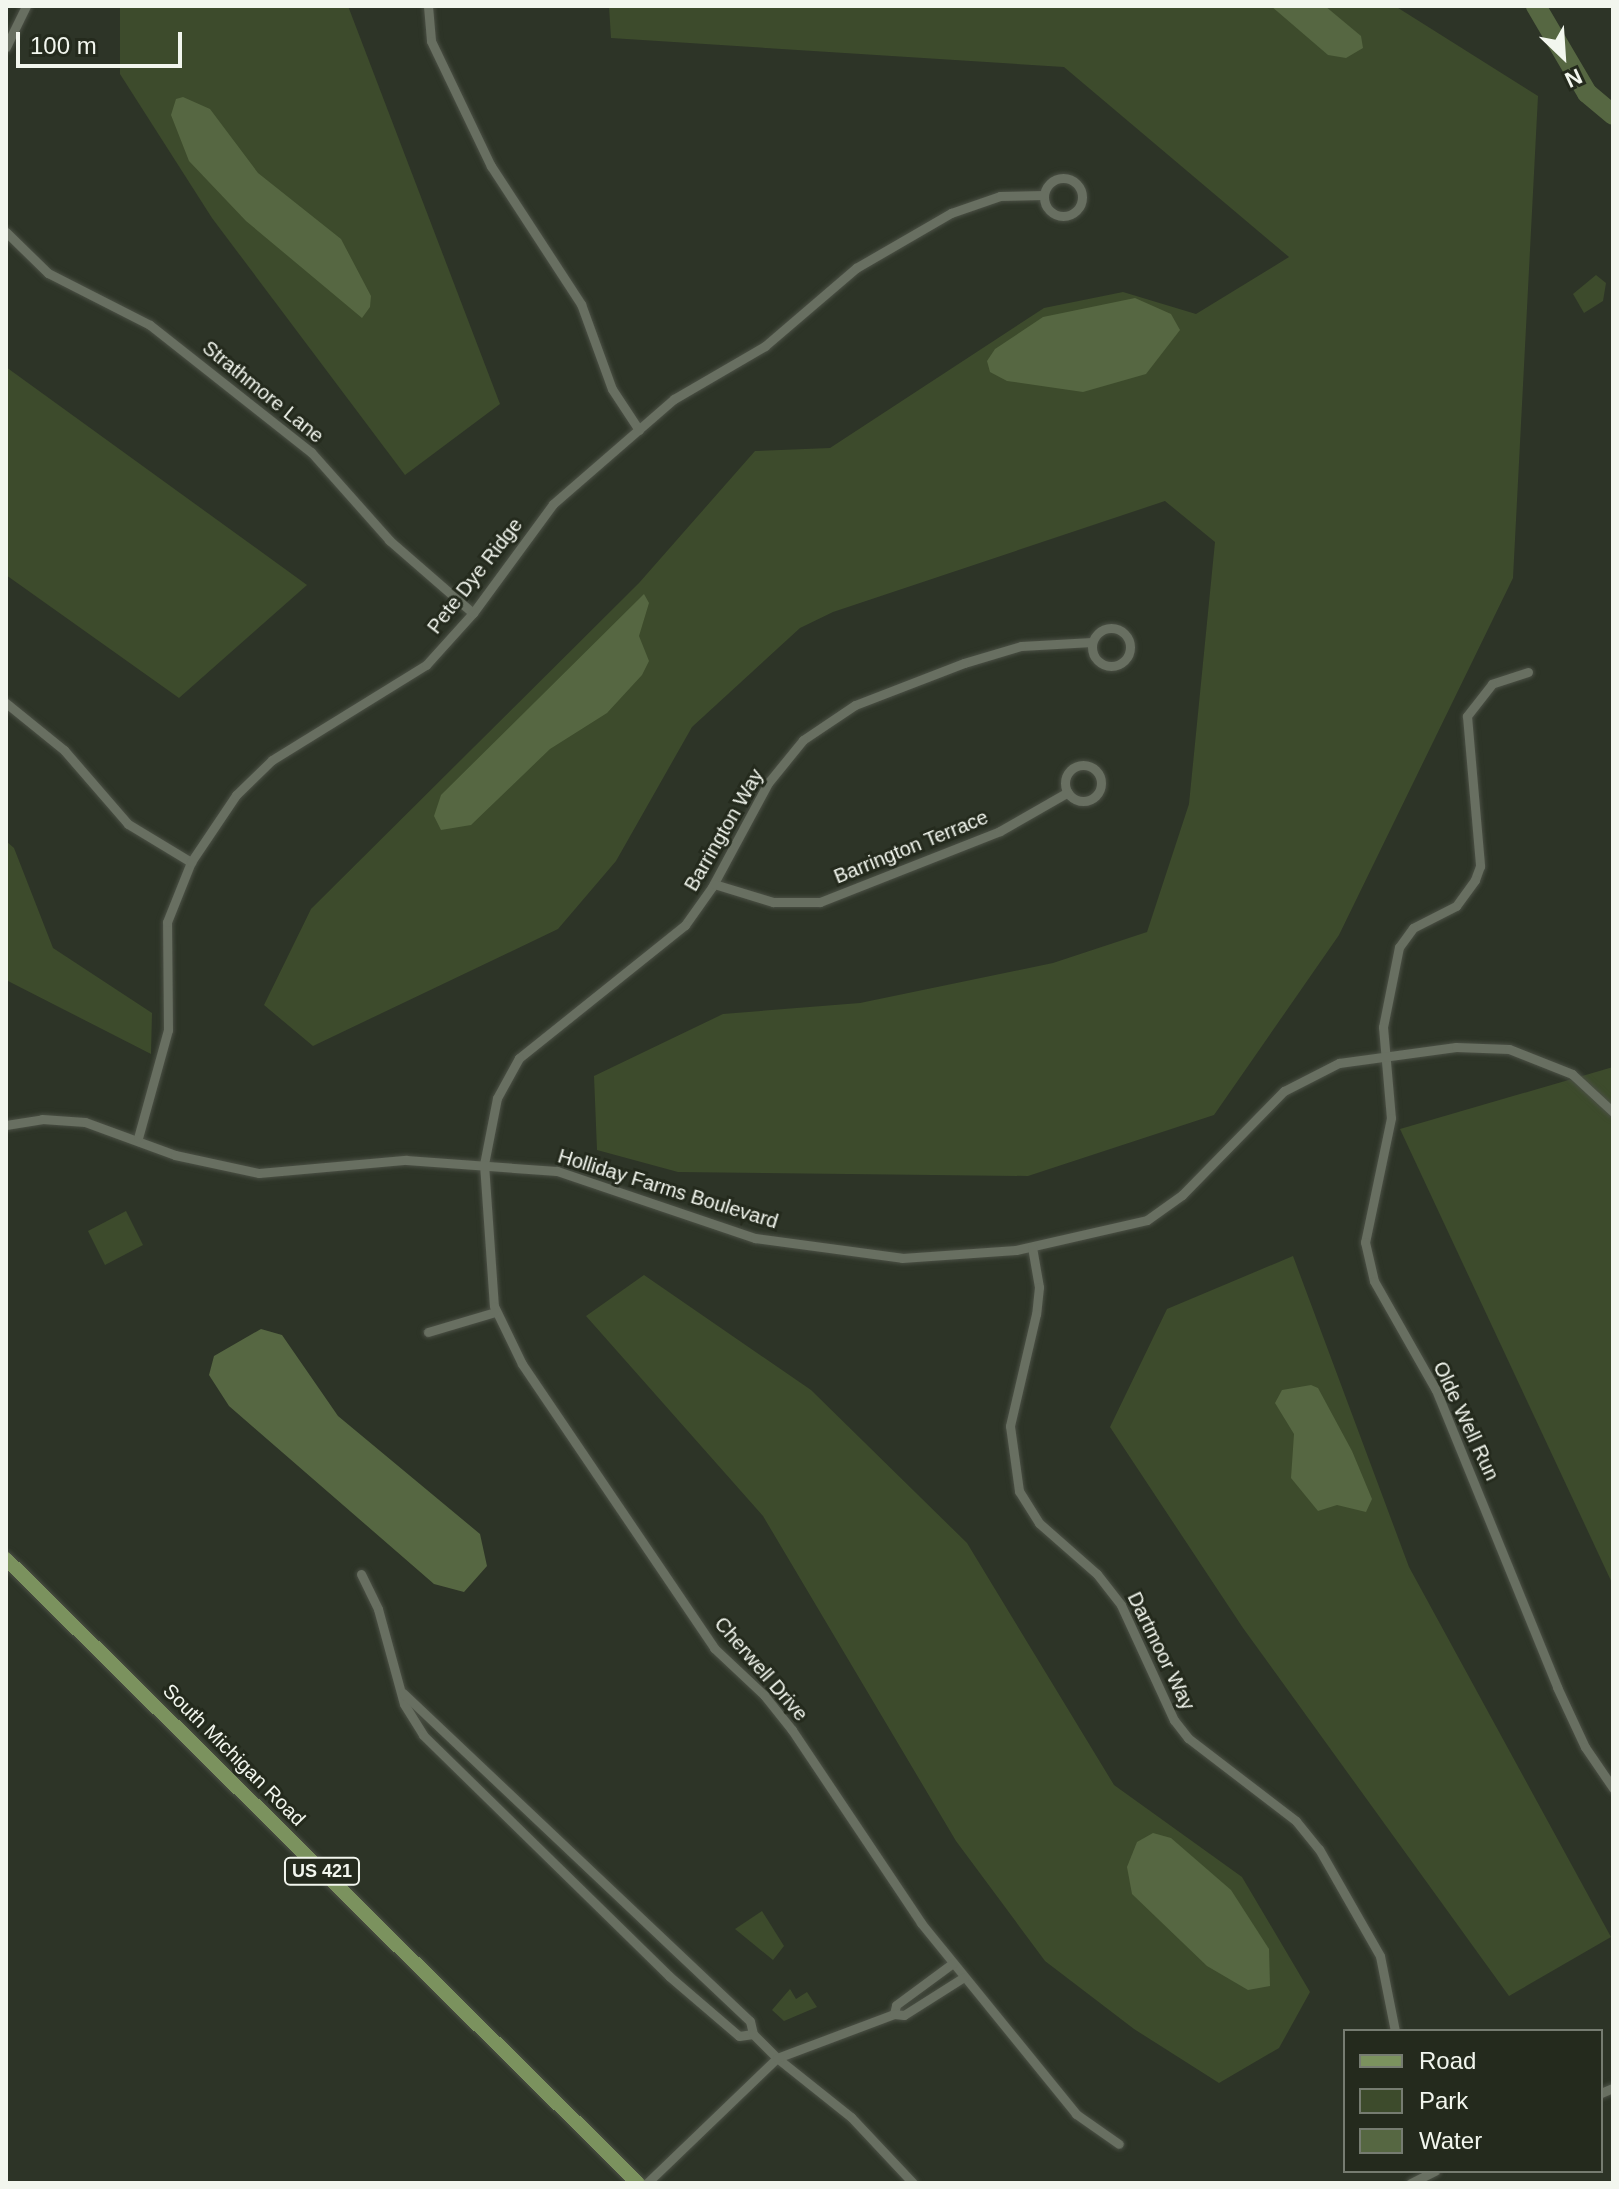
<!DOCTYPE html>
<html>
<head>
<meta charset="utf-8">
<style>
  body { margin:0 }
  #map { position:relative; width:1619px; height:2189px; overflow:hidden; background:#2d3427; font-family:Arial,sans-serif }
  div>[style] { position:absolute }
  .green>* { inset:0; background:#3d4b2c }
  .water>* { inset:0; background:#566742 }
  .river>* { height:20px; margin:-10px; padding:0 10px; transform-origin:10px; border-radius:10px; background:#566742 }
  .roads { filter:drop-shadow(0 0 2px #4b5045) drop-shadow(0 0 2px #4b5045) }
  .street>* { height:9px; margin:-4.5px; padding:0 4.5px; transform-origin:4.5px; border-radius:4.5px; background:#686f61 }
  .street>.ring { margin:-4.5px; padding:0; box-sizing:content-box; background:none; border:9px solid #686f61; border-radius:50% }
  .primary>* { height:14px; margin:-7px; padding:0 7px; transform-origin:7px; border-radius:7px; background:#7b925e }
  span { translate:-50% -50%; white-space:nowrap; text-align:center; line-height:1.15; -webkit-text-stroke:6px #242a1d; paint-order:stroke }
  .shield-label span { padding:2px 6px; background:#242a1d; border:2px solid; border-radius:6px; -webkit-text-stroke-width:0 }
  .shield-label { font-size:18px; color:#f2f6ee; font-weight:700 }
  .street-label { font-size:20px; color:#f2f6ee }
  .frame { position:absolute; inset:0; border:8px solid #f2f6ee; pointer-events:none }
  .legend { position:absolute; left:1343px; top:2029px; width:260px; height:144px; box-sizing:border-box; background:#242a1d; border:2px solid #767c71; margin:0; padding:10px 14px; list-style:none; font-size:24px; color:#f2f6ee }
  .legend li { display:flex; align-items:center; gap:16px; height:40px }
  .legend b { width:40px; border:2px solid #767c71 }
  .north { position:absolute; left:1523px; top:16px; width:80px; height:80px; -webkit-text-stroke:6px #242a1d; paint-order:stroke; rotate:155deg; font-size:22px; font-weight:700; line-height:32px; text-align:center; color:#f2f6ee }
  .north::after { content:''; display:block; margin:auto; width:28px; height:36px; background:#f2f6ee; clip-path:polygon(50% 0,100% 100%,50% 72%,0 100%) }
  .scale { position:absolute; left:16px; top:32px; width:166px; height:36px; box-sizing:border-box; border:4px solid #f2f6ee; border-top:0; padding-left:10px; font-size:24px; line-height:28px; white-space:nowrap; color:#f2f6ee; -webkit-text-stroke:6px #242a1d; paint-order:stroke }
</style>
</head>
<body>
<div id="map">
  <div class="green">
    <div style="clip-path:polygon(120px 6px,348px 6px,500px 404px,405px 475px,212px 218px,120px 74px)"></div>
    <div style="clip-path:polygon(609px 6px,1395px 6px,1538px 96px,1513px 578px,1339px 935px,1214px 1115px,1028px 1176px,678px 1172px,597px 1150px,594px 1076px,723px 1014px,860px 1003px,1053px 963px,1147px 932px,1189px 804px,1215px 542px,1165px 501px,833px 612px,800px 628px,692px 727px,616px 861px,558px 929px,313px 1046px,264px 1005px,311px 909px,639px 583px,755px 451px,830px 448px,1044px 308px,1123px 292px,1196px 314px,1289px 257px,1064px 67px,611px 38px)"></div>
    <div style="clip-path:polygon(1596px 275px,1606px 283px,1603px 301px,1584px 313px,1573px 294px)"></div>
    <div style="clip-path:polygon(6px 367px,307px 585px,179px 698px,6px 575px)"></div>
    <div style="clip-path:polygon(6px 841px,14px 848px,53px 948px,152px 1013px,151px 1054px,6px 980px)"></div>
    <div style="clip-path:polygon(1613px 1067px,1613px 1585px,1400px 1129px)"></div>
    <div style="clip-path:polygon(126px 1211px,143px 1245px,105px 1265px,88px 1231px)"></div>
    <div style="clip-path:polygon(1293px 1256px,1409px 1567px,1611px 1937px,1509px 1996px,1243px 1628px,1110px 1427px,1167px 1309px)"></div>
    <div style="clip-path:polygon(644px 1275px,811px 1390px,967px 1543px,1114px 1785px,1242px 1877px,1310px 1992px,1279px 2048px,1219px 2083px,1134px 2029px,1045px 1961px,956px 1841px,763px 1516px,586px 1316px)"></div>
    <div style="clip-path:polygon(762px 1911px,784px 1946px,773px 1960px,735px 1929px)"></div>
    <div style="clip-path:polygon(790px 1989px,796px 1999px,807px 1992px,817px 2007px,784px 2021px,772px 2010px)"></div>
  </div>
  <div class="water">
    <div style="clip-path:polygon(1271px 6px,1325px 6px,1361px 36px,1363px 48px,1346px 58px,1328px 55px)"></div>
    <div style="clip-path:polygon(183px 97px,210px 109px,258px 173px,341px 239px,371px 296px,370px 307px,362px 318px,246px 221px,189px 161px,171px 115px,176px 99px)"></div>
    <div style="clip-path:polygon(1135px 298px,1171px 314px,1180px 330px,1146px 374px,1083px 392px,1007px 381px,990px 372px,987px 361px,995px 349px,1043px 317px)"></div>
    <div style="clip-path:polygon(644px 594px,649px 603px,639px 636px,649px 661px,642px 675px,607px 713px,550px 749px,471px 825px,441px 830px,434px 816px,441px 795px)"></div>
    <div style="clip-path:polygon(261px 1329px,282px 1335px,338px 1416px,480px 1534px,487px 1566px,464px 1592px,434px 1584px,229px 1406px,209px 1375px,214px 1356px)"></div>
    <div style="clip-path:polygon(1311px 1385px,1318px 1388px,1352px 1451px,1372px 1499px,1366px 1512px,1337px 1505px,1318px 1511px,1291px 1478px,1294px 1434px,1275px 1403px,1282px 1390px)"></div>
    <div style="clip-path:polygon(1153px 1833px,1171px 1838px,1231px 1890px,1269px 1949px,1270px 1986px,1248px 1990px,1207px 1966px,1132px 1894px,1127px 1867px,1137px 1842px)"></div>
  </div>
  <div class="river">
    <div style="left:1536px;top:6px;width:101px;rotate:59.6deg"></div>
    <div style="left:1587px;top:93px;width:34px;rotate:40deg"></div>
  </div>
  <div class="roads">
    <div class="street">
      <div style="left:428px;top:6px;width:35px;rotate:85deg"></div>
      <div style="left:431px;top:41px;width:139px;rotate:64.4deg"></div>
      <div style="left:491px;top:166px;width:165px;rotate:56.9deg"></div>
      <div style="left:581px;top:304px;width:90px;rotate:70deg"></div>
      <div style="left:612px;top:389px;width:49px;rotate:56.6deg"></div>
      <div style="left:6px;top:47px;width:46px;rotate:-64deg"></div>
      <div class="ring" style="left:1044px;top:178px;width:29px;height:29px"></div>
      <div style="left:6px;top:232px;width:59px;rotate:44.3deg"></div>
      <div style="left:48px;top:273px;width:114px;rotate:27deg"></div>
      <div style="left:150px;top:325px;width:205px;rotate:38.3deg"></div>
      <div style="left:311px;top:452px;width:118px;rotate:48.4deg"></div>
      <div style="left:389px;top:540px;width:111px;rotate:41deg"></div>
      <div class="ring" style="left:1092px;top:628px;width:29px;height:29px"></div>
      <div style="left:1092px;top:642px;width:71px;rotate:176.8deg"></div>
      <div style="left:1021px;top:646px;width:59px;rotate:163.4deg"></div>
      <div style="left:964px;top:663px;width:117px;rotate:158.9deg"></div>
      <div style="left:855px;top:705px;width:63px;rotate:146.1deg"></div>
      <div style="left:803px;top:740px;width:55px;rotate:129.1deg"></div>
      <div style="left:768px;top:783px;width:118px;rotate:118.3deg"></div>
      <div style="left:712px;top:887px;width:47px;rotate:125.4deg"></div>
      <div style="left:685px;top:925px;width:213px;rotate:141.3deg"></div>
      <div style="left:519px;top:1058px;width:46px;rotate:118.8deg"></div>
      <div style="left:497px;top:1098px;width:67px;rotate:101.1deg"></div>
      <div style="left:484px;top:1164px;width:142px;rotate:86deg"></div>
      <div style="left:494px;top:1306px;width:64px;rotate:64.2deg"></div>
      <div style="left:522px;top:1364px;width:343px;rotate:55.9deg"></div>
      <div style="left:714px;top:1648px;width:69px;rotate:43.2deg"></div>
      <div style="left:764px;top:1695px;width:45px;rotate:51.3deg"></div>
      <div style="left:792px;top:1730px;width:232px;rotate:56.2deg"></div>
      <div style="left:921px;top:1923px;width:246px;rotate:50.9deg"></div>
      <div style="left:1076px;top:2114px;width:52px;rotate:34.9deg"></div>
      <div style="left:1528px;top:672px;width:38px;rotate:162deg"></div>
      <div style="left:1492px;top:684px;width:41px;rotate:128deg"></div>
      <div style="left:1467px;top:716px;width:151px;rotate:85deg"></div>
      <div style="left:1480px;top:866px;width:15px;rotate:110deg"></div>
      <div style="left:1475px;top:880px;width:32px;rotate:126deg"></div>
      <div style="left:1456px;top:906px;width:48px;rotate:152.9deg"></div>
      <div style="left:1413px;top:928px;width:24px;rotate:126deg"></div>
      <div style="left:1399px;top:947px;width:82px;rotate:101.3deg"></div>
      <div style="left:1383px;top:1027px;width:91px;rotate:85deg"></div>
      <div style="left:1391px;top:1118px;width:127px;rotate:101.8deg"></div>
      <div style="left:1365px;top:1242px;width:40px;rotate:77deg"></div>
      <div style="left:1374px;top:1281px;width:125px;rotate:60.4deg"></div>
      <div style="left:1436px;top:1390px;width:321px;rotate:67.8deg"></div>
      <div style="left:1557px;top:1687px;width:66px;rotate:65deg"></div>
      <div style="left:1585px;top:1747px;width:50px;rotate:55.7deg"></div>
      <div style="left:6px;top:703px;width:75px;rotate:39deg"></div>
      <div style="left:64px;top:750px;width:98px;rotate:49.1deg"></div>
      <div style="left:128px;top:824px;width:74px;rotate:31.1deg"></div>
      <div class="ring" style="left:1065px;top:765px;width:27px;height:27px"></div>
      <div style="left:714px;top:884px;width:62px;rotate:17deg"></div>
      <div style="left:773px;top:902px;width:47px"></div>
      <div style="left:820px;top:902px;width:193px;rotate:-21.5deg"></div>
      <div style="left:1000px;top:831px;width:78px;rotate:-29.8deg"></div>
      <div style="left:6px;top:1125px;width:36px;rotate:-9deg"></div>
      <div style="left:42px;top:1119px;width:43px;rotate:4deg"></div>
      <div style="left:85px;top:1122px;width:96px;rotate:20.1deg"></div>
      <div style="left:175px;top:1155px;width:86px;rotate:12.1deg"></div>
      <div style="left:259px;top:1173px;width:148px;rotate:-5.1deg"></div>
      <div style="left:406px;top:1160px;width:151px;rotate:4.2deg"></div>
      <div style="left:557px;top:1171px;width:209px;rotate:18.7deg"></div>
      <div style="left:755px;top:1238px;width:148px;rotate:7.7deg"></div>
      <div style="left:902px;top:1258px;width:114px;rotate:-4deg"></div>
      <div style="left:1016px;top:1250px;width:134px;rotate:-12.9deg"></div>
      <div style="left:1147px;top:1220px;width:43px;rotate:-35.5deg"></div>
      <div style="left:1182px;top:1195px;width:146px;rotate:-45.6deg"></div>
      <div style="left:1284px;top:1091px;width:62px;rotate:-27deg"></div>
      <div style="left:1339px;top:1063px;width:118px;rotate:-7.8deg"></div>
      <div style="left:1456px;top:1047px;width:53px;rotate:2.2deg"></div>
      <div style="left:1509px;top:1049px;width:68px;rotate:21.6deg"></div>
      <div style="left:1572px;top:1074px;width:56px;rotate:42.8deg"></div>
      <div style="left:138px;top:1138px;width:112px;rotate:-74.5deg"></div>
      <div style="left:168px;top:1030px;width:108px;rotate:-90.5deg"></div>
      <div style="left:167px;top:922px;width:65px;rotate:-68.2deg"></div>
      <div style="left:191px;top:862px;width:81px;rotate:-56.1deg"></div>
      <div style="left:236px;top:795px;width:50px;rotate:-44.2deg"></div>
      <div style="left:272px;top:760px;width:181px;rotate:-31.7deg"></div>
      <div style="left:426px;top:665px;width:70px;rotate:-47.9deg"></div>
      <div style="left:473px;top:613px;width:135px;rotate:-53.7deg"></div>
      <div style="left:553px;top:504px;width:160px;rotate:-41deg"></div>
      <div style="left:674px;top:399px;width:105px;rotate:-30.2deg"></div>
      <div style="left:765px;top:346px;width:120px;rotate:-40.6deg"></div>
      <div style="left:856px;top:268px;width:110px;rotate:-30.1deg"></div>
      <div style="left:951px;top:213px;width:52px;rotate:-19.1deg"></div>
      <div style="left:1000px;top:196px;width:44px;rotate:-1.3deg"></div>
      <div style="left:1032px;top:1247px;width:41px;rotate:80.1deg"></div>
      <div style="left:1039px;top:1287px;width:27px;rotate:96deg"></div>
      <div style="left:1036px;top:1314px;width:115px;rotate:103.1deg"></div>
      <div style="left:1010px;top:1426px;width:66px;rotate:82.1deg"></div>
      <div style="left:1019px;top:1491px;width:38px;rotate:58deg"></div>
      <div style="left:1039px;top:1523px;width:77px;rotate:41.3deg"></div>
      <div style="left:1097px;top:1574px;width:39px;rotate:52deg"></div>
      <div style="left:1121px;top:1605px;width:127px;rotate:65.3deg"></div>
      <div style="left:1174px;top:1720px;width:23px;rotate:52deg"></div>
      <div style="left:1188px;top:1738px;width:136px;rotate:37.5deg"></div>
      <div style="left:1296px;top:1821px;width:36px;rotate:51deg"></div>
      <div style="left:1319px;top:1849px;width:123px;rotate:60.3deg"></div>
      <div style="left:1380px;top:1956px;width:76px;rotate:78.7deg"></div>
      <div style="left:428px;top:1332px;width:70px;rotate:-16.6deg"></div>
      <div style="left:361px;top:1574px;width:39px;rotate:64deg"></div>
      <div style="left:378px;top:1609px;width:98px;rotate:74.7deg"></div>
      <div style="left:404px;top:1704px;width:36px;rotate:58deg"></div>
      <div style="left:423px;top:1735px;width:344px;rotate:44.4deg"></div>
      <div style="left:669px;top:1976px;width:92px;rotate:40.6deg"></div>
      <div style="left:739px;top:2036px;width:14px;rotate:-8deg"></div>
      <div style="left:403px;top:1693px;width:477px;rotate:43.4deg"></div>
      <div style="left:750px;top:2021px;width:13px;rotate:77deg"></div>
      <div style="left:753px;top:2034px;width:34px;rotate:45deg"></div>
      <div style="left:777px;top:2058px;width:95px;rotate:38.6deg"></div>
      <div style="left:851px;top:2117px;width:91px;rotate:46.8deg"></div>
      <div style="left:894px;top:2014px;width:9px;rotate:-77deg"></div>
      <div style="left:896px;top:2005px;width:71px;rotate:-36.4deg"></div>
      <div style="left:1601px;top:2093px;width:13px;rotate:-23deg"></div>
      <div style="left:647px;top:2183px;width:180px;rotate:-43.9deg"></div>
      <div style="left:777px;top:2058px;width:125px;rotate:-20.6deg"></div>
      <div style="left:894px;top:2014px;width:10px;rotate:6deg"></div>
      <div style="left:904px;top:2015px;width:71px;rotate:-32.3deg"></div>
      <div style="left:1411px;top:2183px;width:27px;rotate:-27deg"></div>
    </div>
    <div class="primary">
      <div style="left:6px;top:1559px;width:888px;rotate:44.64deg"></div>
    </div>
  </div>
  <div class="shield-label">
    <span style="left:322px;top:1871px">US 421</span>
  </div>
  <div class="street-label">
    <span style="left:263px;top:392px;rotate:39deg">Strathmore Lane</span>
    <span style="left:475px;top:576px;rotate:-52deg">Pete Dye Ridge</span>
    <span style="left:724px;top:830px;rotate:-60deg">Barrington Way</span>
    <span style="left:911px;top:847px;rotate:-22deg">Barrington Terrace</span>
    <span style="left:668px;top:1189px;rotate:17deg">Holliday Farms Boulevard</span>
    <span style="left:1466px;top:1421px;rotate:65deg">Olde Well Run</span>
    <span style="left:1161px;top:1651px;rotate:64deg">Dartmoor Way</span>
    <span style="left:761px;top:1669px;rotate:49deg">Cherwell Drive</span>
    <span style="left:234px;top:1755px;rotate:45deg">South Michigan Road</span>
  </div>
  <div class="frame"></div>
  <ul class="legend">
  <li><b style="height:10px;background:#7b925e"></b>Road</li>
  <li><b style="height:22px;background:#3d4b2c"></b>Park</li>
  <li><b style="height:22px;background:#566742"></b>Water</li>
  </ul>
  <div class="north">N</div>
  <div class="scale">100 m</div>
</div>
</body>
</html>
